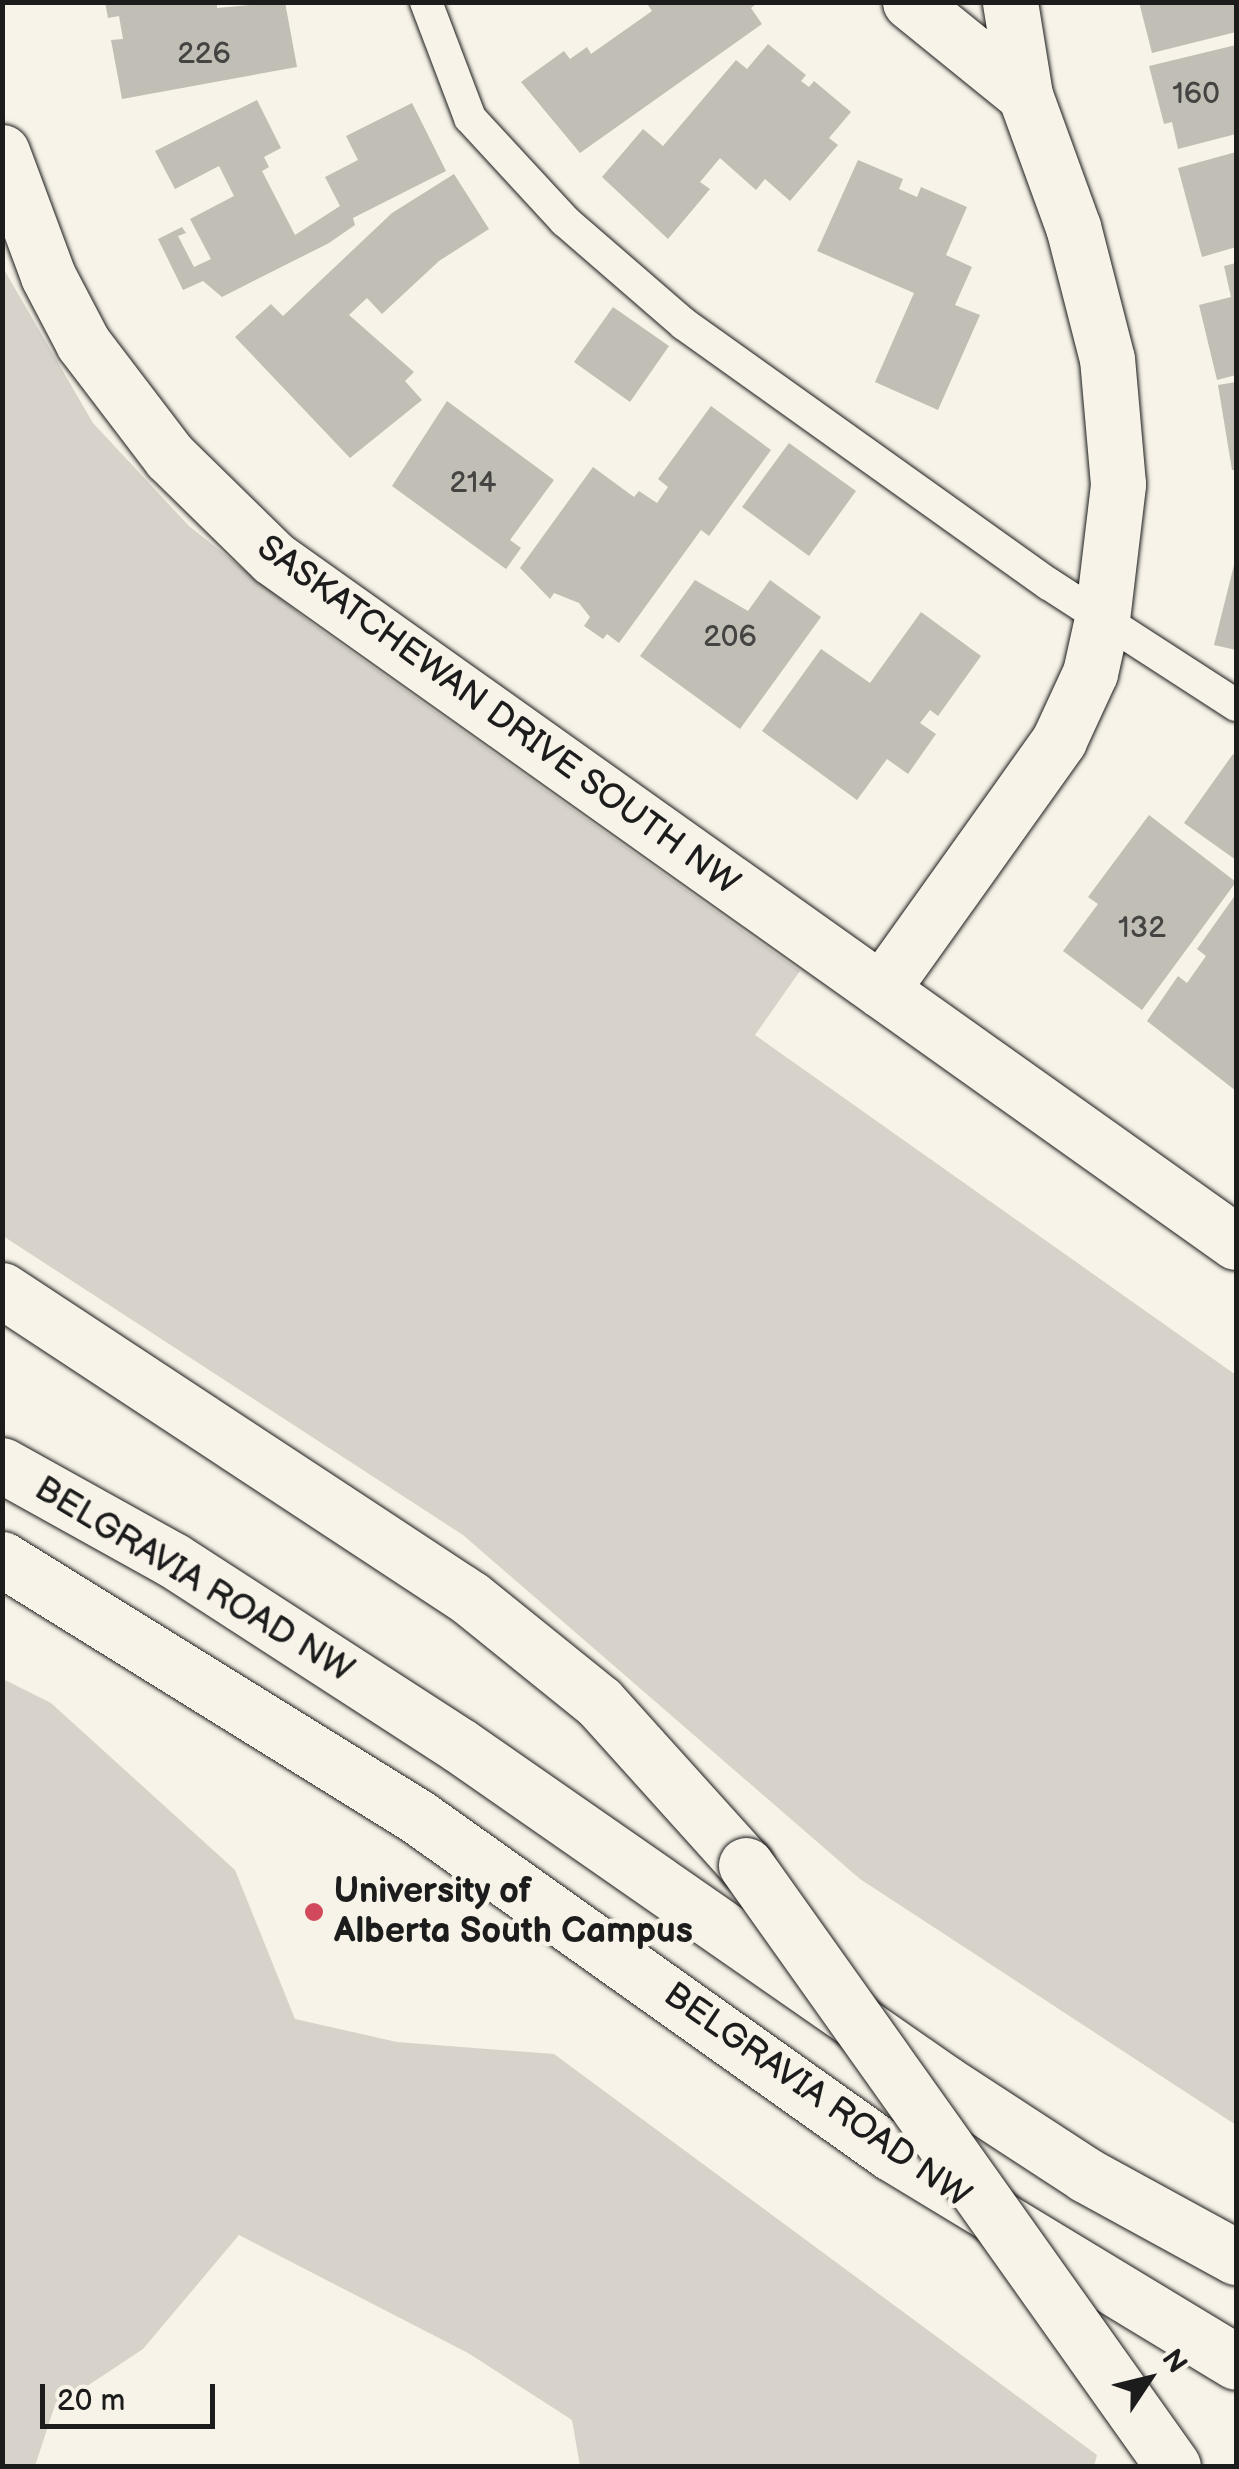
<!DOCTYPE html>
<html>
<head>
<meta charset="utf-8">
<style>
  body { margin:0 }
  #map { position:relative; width:1239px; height:2469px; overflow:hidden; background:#f7f3e8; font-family:"Balsamiq Sans",sans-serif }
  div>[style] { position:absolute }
  .green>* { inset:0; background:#d7d3cb }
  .building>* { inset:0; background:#c0beb5 }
  .roads { filter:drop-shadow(0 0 2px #1c1c1c) drop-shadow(0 0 2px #1c1c1c) }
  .lane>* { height:32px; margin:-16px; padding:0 16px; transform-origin:16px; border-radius:16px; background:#f7f3e8 }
  .street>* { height:55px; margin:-27.5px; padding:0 27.5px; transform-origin:27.5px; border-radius:27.5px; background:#f7f3e8 }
  .secondary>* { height:55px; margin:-27.5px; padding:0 27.5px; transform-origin:27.5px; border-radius:27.5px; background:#f7f3e8 }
  .bridges { filter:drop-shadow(0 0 2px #1c1c1c) drop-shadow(0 0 2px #1c1c1c) }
  .secondary-bridge>* { height:55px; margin:-27.5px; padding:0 27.5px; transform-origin:27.5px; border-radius:27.5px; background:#f7f3e8 }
  .dots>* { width:28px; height:28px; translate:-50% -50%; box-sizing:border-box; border:5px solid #f7f3e8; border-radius:50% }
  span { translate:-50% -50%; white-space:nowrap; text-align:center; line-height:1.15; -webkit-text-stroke:9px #f7f3e8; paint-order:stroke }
  .number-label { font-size:30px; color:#454442 }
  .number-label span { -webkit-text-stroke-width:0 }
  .street-label { font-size:35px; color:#1c1c1c }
  .poi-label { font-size:35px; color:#1c1c1c; font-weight:700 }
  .left { translate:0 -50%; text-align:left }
  .frame { position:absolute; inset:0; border:5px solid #1c1c1c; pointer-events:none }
  .north { position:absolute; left:1099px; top:2329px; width:100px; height:100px; -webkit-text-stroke:8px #f7f3e8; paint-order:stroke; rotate:55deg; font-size:28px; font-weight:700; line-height:40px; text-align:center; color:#1c1c1c }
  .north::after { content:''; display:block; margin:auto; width:35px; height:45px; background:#1c1c1c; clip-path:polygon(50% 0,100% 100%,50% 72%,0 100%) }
  .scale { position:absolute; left:40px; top:2384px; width:175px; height:45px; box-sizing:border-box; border:5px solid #1c1c1c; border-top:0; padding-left:12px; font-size:30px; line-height:35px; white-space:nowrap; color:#1c1c1c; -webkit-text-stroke:8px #f7f3e8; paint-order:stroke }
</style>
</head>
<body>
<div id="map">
  <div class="green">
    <div style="clip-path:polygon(2px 266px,93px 423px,189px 526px,315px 626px,800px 971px,755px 1035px,1236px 1375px,1236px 2125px,860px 1879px,463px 1535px,3px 1236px)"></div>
    <div style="clip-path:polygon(3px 1679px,51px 1703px,235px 1870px,295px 2019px,397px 2042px,554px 2054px,1097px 2455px,1094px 2466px,580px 2466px,572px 2420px,468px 2353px,239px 2235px,143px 2349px,54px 2408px,35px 2466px,3px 2466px)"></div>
  </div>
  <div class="building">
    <div style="clip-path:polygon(105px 2px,217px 2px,217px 8px,285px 2px,297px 67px,122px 99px,111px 40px,123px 39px,119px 16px,108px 18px)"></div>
    <div style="clip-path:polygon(646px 2px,758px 2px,751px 8px,762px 24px,580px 153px,521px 82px,564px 51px,570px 59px,587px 47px,591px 54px,652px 11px)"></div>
    <div style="clip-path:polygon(1139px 2px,1236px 2px,1236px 32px,1152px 53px)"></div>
    <div style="clip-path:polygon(768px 44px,806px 75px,801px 81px,809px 87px,814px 81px,851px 112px,829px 138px,838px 145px,790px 201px,765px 179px,756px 190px,720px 158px,700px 182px,710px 189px,668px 239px,602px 177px,643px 129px,663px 146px,736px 60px,747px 69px)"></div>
    <div style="clip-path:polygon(1236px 45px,1236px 134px,1178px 149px,1172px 122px,1164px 124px,1149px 66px)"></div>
    <div style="clip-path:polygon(257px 100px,281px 148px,264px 157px,269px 167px,262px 171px,295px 235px,340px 206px,325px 177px,358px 160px,346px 136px,412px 103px,446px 171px,353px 218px,355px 225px,329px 243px,222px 297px,203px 281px,183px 290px,158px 239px,182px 227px,186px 233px,178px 236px,194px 267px,211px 259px,190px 219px,234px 196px,219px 166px,175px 189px,155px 151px)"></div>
    <div style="clip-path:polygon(1236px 152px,1236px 247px,1202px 257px,1178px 168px)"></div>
    <div style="clip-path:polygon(858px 160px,903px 179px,899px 189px,917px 197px,921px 187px,967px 207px,946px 255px,972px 267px,955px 305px,980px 315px,938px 410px,875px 382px,914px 293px,817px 251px)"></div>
    <div style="clip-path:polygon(454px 174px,489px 229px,439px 261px,382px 314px,367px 298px,349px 315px,414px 372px,405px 381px,422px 400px,350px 458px,235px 337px,271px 304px,283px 316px,392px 213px)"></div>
    <div style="clip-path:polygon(1236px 263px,1236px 375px,1217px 380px,1199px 305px,1231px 297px,1224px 266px)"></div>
    <div style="clip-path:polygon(613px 307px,669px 346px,630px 402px,574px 362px)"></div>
    <div style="clip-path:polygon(1236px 382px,1236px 470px,1232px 470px,1218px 385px)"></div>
    <div style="clip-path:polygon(447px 401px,554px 480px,510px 540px,521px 548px,506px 569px,392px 486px)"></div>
    <div style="clip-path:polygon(711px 406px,771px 450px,709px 536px,701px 530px,619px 643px,607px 634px,603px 639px,584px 626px,590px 617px,579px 603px,554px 593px,550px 599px,520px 568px,593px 467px,634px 497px,639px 491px,657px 503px,668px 487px,658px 479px)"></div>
    <div style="clip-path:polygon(789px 443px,856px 491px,809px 556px,742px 507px)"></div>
    <div style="clip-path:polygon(1236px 557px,1236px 650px,1214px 645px)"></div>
    <div style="clip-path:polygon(695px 580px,748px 611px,770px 580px,821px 617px,740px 729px,640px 656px)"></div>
    <div style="clip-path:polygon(921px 612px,981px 656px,938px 716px,930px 710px,920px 723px,936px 734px,908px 774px,887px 759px,857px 800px,762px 731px,821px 649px,870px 683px)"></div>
    <div style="clip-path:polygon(1233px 754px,1236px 756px,1236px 860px,1184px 823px)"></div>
    <div style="clip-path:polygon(1149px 815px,1236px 882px,1142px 1010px,1063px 951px,1098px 904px,1088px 897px)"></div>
    <div style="clip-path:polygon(1236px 894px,1236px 1091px,1147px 1021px,1178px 976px,1187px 983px,1206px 956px,1197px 949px)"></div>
  </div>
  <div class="roads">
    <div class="lane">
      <div style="left:426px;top:2px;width:124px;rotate:69.2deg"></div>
      <div style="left:470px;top:118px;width:140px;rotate:47.3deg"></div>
      <div style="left:565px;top:221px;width:157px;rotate:40.9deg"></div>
      <div style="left:684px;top:324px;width:448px;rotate:35.5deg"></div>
      <div style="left:1049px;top:584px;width:223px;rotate:32.9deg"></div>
    </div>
    <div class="street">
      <div style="left:910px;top:2px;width:148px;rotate:39deg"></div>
      <div style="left:1025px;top:95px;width:94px;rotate:-99.2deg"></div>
      <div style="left:2px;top:152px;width:132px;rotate:69.6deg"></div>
      <div style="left:48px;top:276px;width:76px;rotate:62.4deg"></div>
      <div style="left:83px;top:343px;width:143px;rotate:52.7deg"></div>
      <div style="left:170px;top:457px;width:144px;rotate:44.4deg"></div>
      <div style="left:273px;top:558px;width:1181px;rotate:35.39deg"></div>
      <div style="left:881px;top:990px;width:307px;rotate:-54.5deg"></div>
      <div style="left:1059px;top:740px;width:74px;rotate:-65.2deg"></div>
      <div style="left:1090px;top:673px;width:55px;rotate:-77.5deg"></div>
      <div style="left:1102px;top:619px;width:136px;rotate:-83.2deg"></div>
      <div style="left:1118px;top:484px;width:125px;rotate:-95deg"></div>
      <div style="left:1107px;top:359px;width:136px;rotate:-104.4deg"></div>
      <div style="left:1073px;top:227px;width:140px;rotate:-110deg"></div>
    </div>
    <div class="secondary">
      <div style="left:2px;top:1290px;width:560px;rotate:33.35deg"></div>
      <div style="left:470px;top:1598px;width:166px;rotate:38.9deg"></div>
      <div style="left:599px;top:1702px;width:219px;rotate:48deg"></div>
      <div style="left:2px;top:1465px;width:196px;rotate:29.1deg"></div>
      <div style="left:173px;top:1560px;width:341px;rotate:32.9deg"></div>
      <div style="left:459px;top:1745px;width:592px;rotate:34.82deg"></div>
      <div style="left:945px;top:2083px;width:168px;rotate:33.1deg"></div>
      <div style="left:1086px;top:2175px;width:171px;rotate:28.7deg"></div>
      <div style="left:2px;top:1559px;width:490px;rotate:31.8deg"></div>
      <div style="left:418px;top:1817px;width:580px;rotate:35.39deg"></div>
      <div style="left:891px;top:2153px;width:403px;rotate:31.2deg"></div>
    </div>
  </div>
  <div class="bridges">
    <div class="secondary-bridge">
      <div style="left:746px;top:1865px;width:737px;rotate:54.61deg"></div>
    </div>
  </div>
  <div class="dots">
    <div style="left:314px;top:1912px;background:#d1495b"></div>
  </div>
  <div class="number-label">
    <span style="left:204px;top:54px">226</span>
    <span style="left:1196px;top:94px">160</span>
    <span style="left:473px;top:483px">214</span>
    <span style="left:730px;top:637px">206</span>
    <span style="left:1142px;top:928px">132</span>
  </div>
  <div class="street-label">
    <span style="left:498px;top:716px;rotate:36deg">SASKATCHEWAN DRIVE SOUTH NW</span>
    <span style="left:194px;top:1580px;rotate:31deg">BELGRAVIA ROAD NW</span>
    <span style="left:817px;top:2096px;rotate:35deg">BELGRAVIA ROAD NW</span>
  </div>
  <div class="poi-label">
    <span class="left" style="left:334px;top:1912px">University of<br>Alberta South Campus</span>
  </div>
  <div class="frame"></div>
  <div class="north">N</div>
  <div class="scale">20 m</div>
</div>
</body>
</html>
